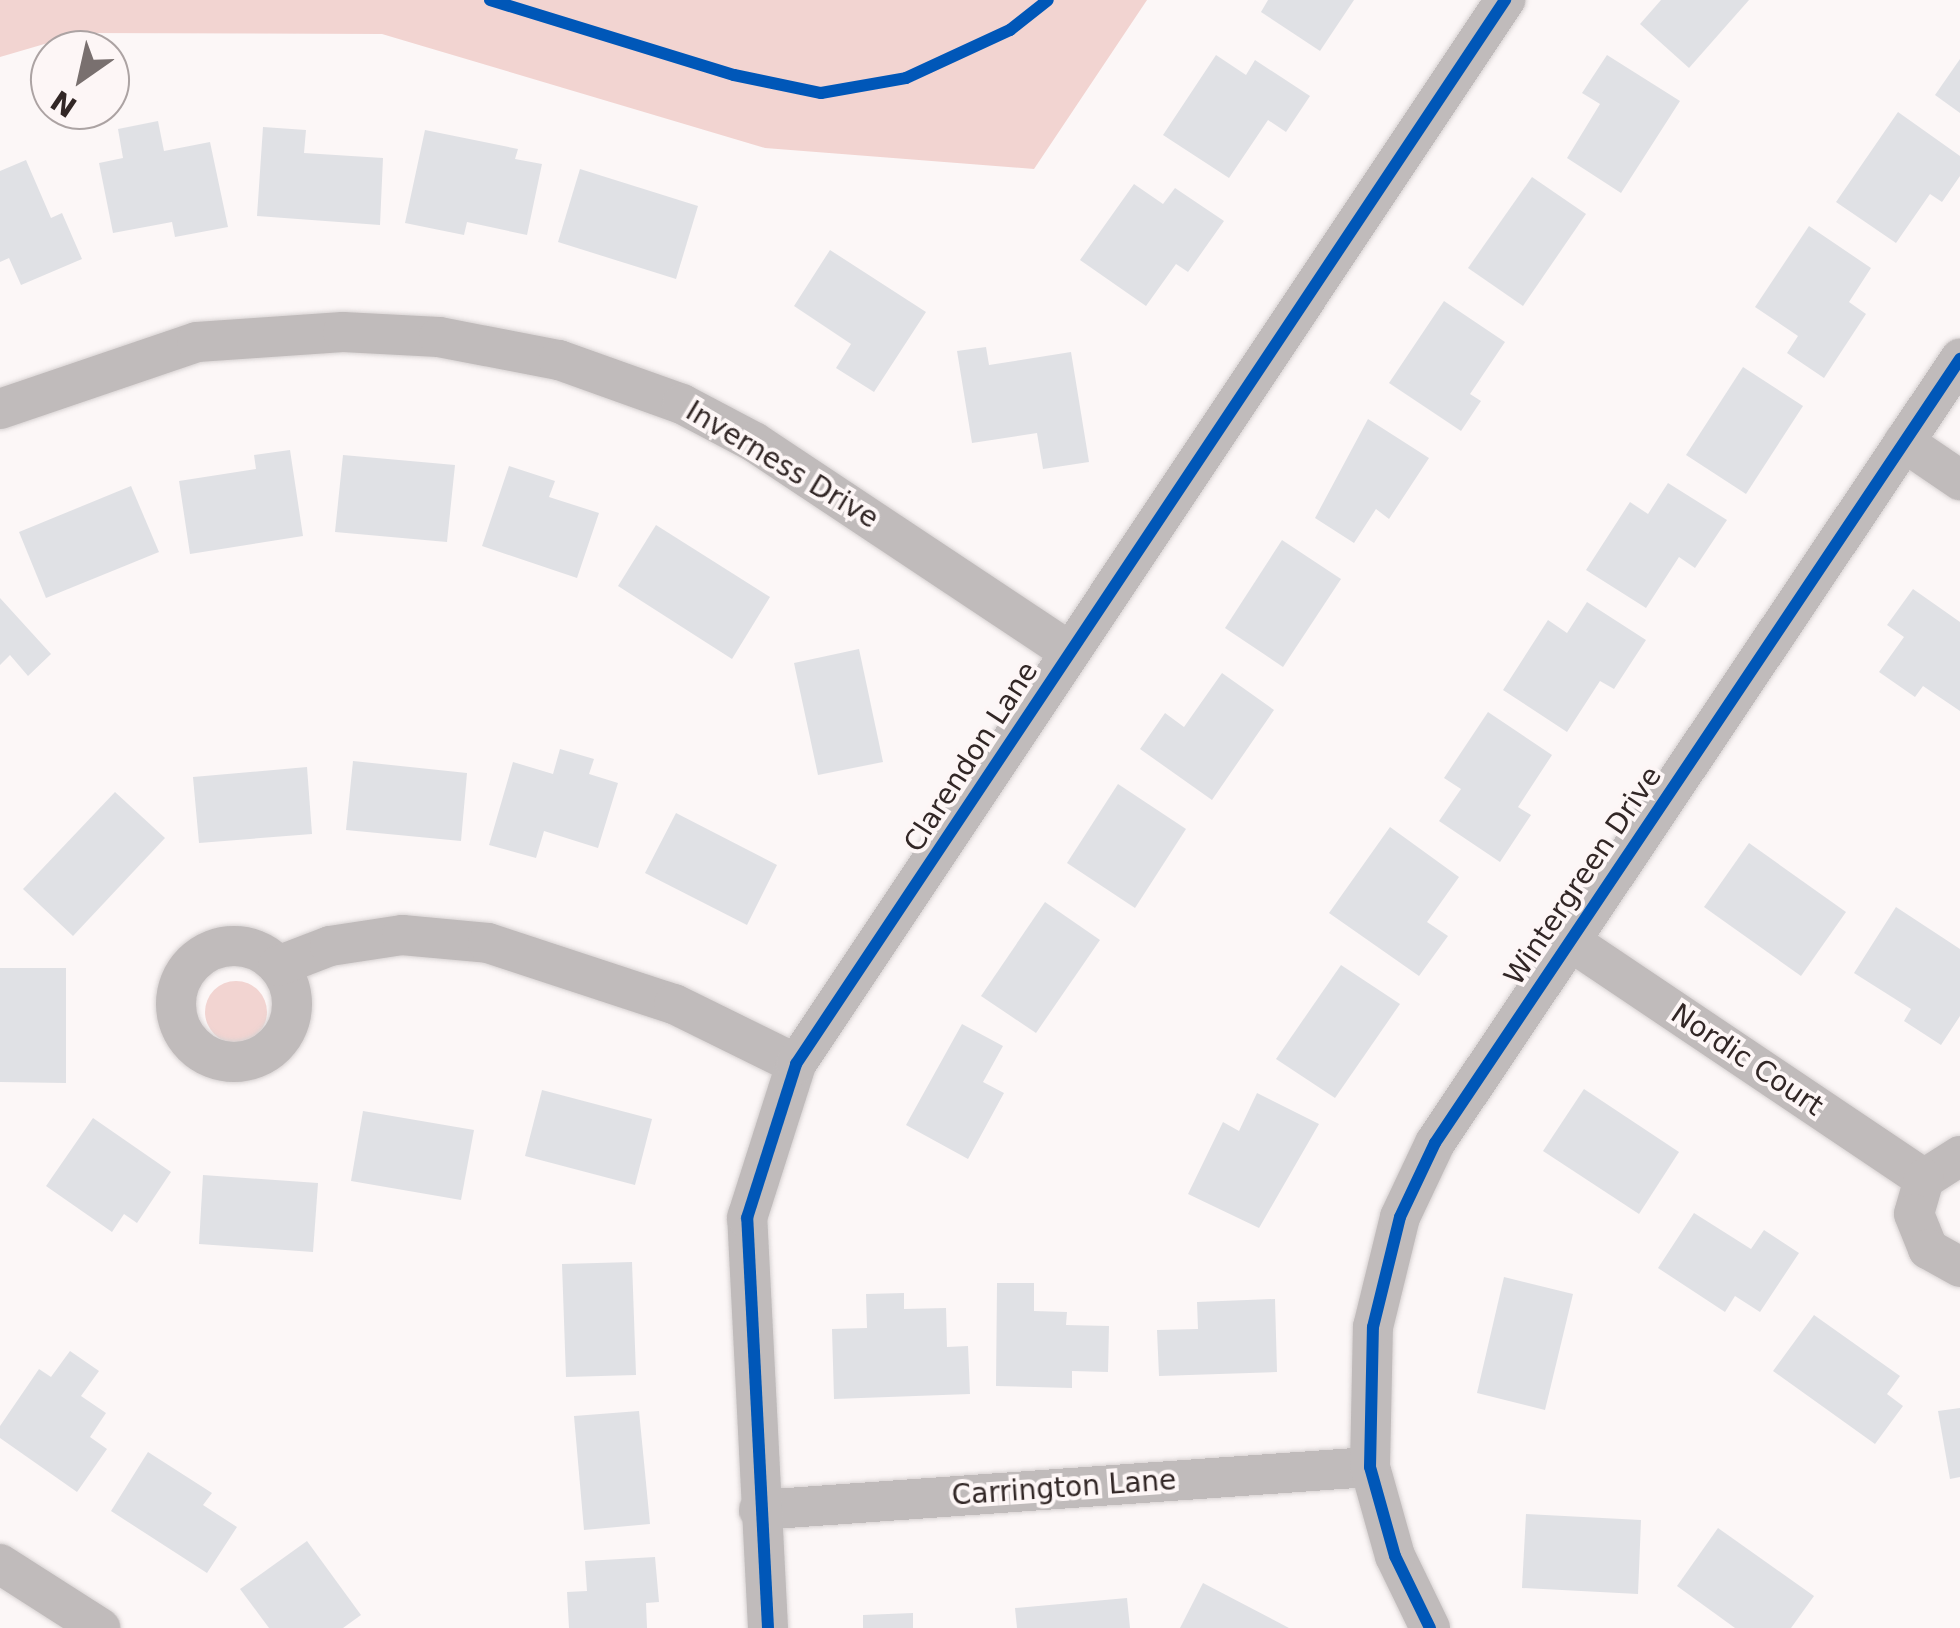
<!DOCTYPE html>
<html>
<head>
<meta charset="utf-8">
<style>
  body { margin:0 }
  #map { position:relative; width:1960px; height:1628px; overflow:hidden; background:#fcf7f7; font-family:"DejaVu Sans",sans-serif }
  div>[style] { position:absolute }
  .green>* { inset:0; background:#f2d4d1 }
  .round { border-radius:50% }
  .building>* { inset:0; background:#e0e1e5 }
  .roads { filter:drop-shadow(0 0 2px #d7d2d2) drop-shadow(0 0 2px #d7d2d2) }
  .minor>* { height:40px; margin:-20px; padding:0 20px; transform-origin:20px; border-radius:20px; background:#c0bbbb }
  .minor>.ring { margin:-20px; padding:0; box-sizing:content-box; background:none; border:40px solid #c0bbbb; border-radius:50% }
  .cycleway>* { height:12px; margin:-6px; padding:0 6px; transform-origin:6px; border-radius:6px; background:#0057b8 }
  span { translate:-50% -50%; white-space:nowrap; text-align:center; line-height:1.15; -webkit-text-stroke:8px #fdf6f6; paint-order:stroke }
  .street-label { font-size:28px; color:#322726 }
  .north { position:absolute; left:30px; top:30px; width:100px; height:100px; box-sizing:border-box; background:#fdf6f6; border:2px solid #aca3a3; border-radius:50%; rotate:214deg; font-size:28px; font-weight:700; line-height:40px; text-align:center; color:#322726 }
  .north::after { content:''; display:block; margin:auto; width:35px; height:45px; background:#79706f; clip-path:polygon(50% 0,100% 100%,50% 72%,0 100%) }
</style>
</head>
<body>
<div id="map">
  <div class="green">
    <div style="clip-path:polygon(0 0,1147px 0,1034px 169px,765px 148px,382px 34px,82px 33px,0 57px)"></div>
    <div class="round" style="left:205px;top:981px;width:62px;height:62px"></div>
  </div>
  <div class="building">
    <div style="clip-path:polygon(1268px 0,1354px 0,1320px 51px,1261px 12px)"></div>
    <div style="clip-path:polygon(1661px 0,1749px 0,1689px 68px,1640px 24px)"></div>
    <div style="clip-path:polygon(1216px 55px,1246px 75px,1255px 60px,1310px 96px,1286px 132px,1268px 120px,1229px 178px,1163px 135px)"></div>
    <div style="clip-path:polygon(1607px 55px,1680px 101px,1621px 193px,1567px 158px,1600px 104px,1582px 93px)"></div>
    <div style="clip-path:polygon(1960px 59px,1960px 113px,1935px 95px)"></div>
    <div style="clip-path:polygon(1898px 112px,1960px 156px,1960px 176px,1942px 202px,1930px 194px,1896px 243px,1836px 202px)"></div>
    <div style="clip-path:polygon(158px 121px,164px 151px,210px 142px,228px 227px,175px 237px,172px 222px,113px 233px,99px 163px,123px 158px,118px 129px)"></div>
    <div style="clip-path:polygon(263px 127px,306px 130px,304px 153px,383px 158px,380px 225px,257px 216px)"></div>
    <div style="clip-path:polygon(425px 130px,518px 149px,515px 159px,542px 164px,527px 235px,467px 222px,464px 235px,405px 223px)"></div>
    <div style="clip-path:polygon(26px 160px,51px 218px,62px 213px,82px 259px,21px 285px,9px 258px,0 262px,0 171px)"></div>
    <div style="clip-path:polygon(580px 169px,698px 206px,676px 279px,558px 242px)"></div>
    <div style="clip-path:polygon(1532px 177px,1586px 214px,1523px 306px,1468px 268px)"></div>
    <div style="clip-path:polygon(1134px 184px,1163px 204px,1175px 188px,1224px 221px,1188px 272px,1176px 264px,1146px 306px,1080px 260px)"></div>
    <div style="clip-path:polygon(1809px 226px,1871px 268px,1849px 302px,1866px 314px,1824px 378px,1787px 353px,1798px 336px,1755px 307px)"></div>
    <div style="clip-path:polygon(830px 250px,926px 312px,874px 392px,836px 368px,851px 344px,794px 306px)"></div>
    <div style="clip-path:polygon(1444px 301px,1505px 342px,1470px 394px,1481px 401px,1461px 431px,1389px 383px)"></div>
    <div style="clip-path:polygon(986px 347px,989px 365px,1071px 352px,1089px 462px,1043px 469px,1037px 433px,972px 443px,957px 351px)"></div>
    <div style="clip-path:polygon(1743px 367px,1803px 406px,1746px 494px,1686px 455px)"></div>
    <div style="clip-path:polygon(1368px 419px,1429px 458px,1389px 519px,1376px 509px,1354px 543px,1315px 518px)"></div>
    <div style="clip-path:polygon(290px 450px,303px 536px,190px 554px,179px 481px,256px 469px,254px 455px)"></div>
    <div style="clip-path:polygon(343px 455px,455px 465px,447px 542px,335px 532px)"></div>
    <div style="clip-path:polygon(509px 466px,555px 481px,549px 497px,599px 513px,577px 578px,482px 546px)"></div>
    <div style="clip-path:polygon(1668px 483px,1727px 520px,1695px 568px,1679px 557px,1646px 608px,1586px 570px,1630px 502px,1648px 514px)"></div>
    <div style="clip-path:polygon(131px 486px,159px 552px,46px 598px,19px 532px)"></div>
    <div style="clip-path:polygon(656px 525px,770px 597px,732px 659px,618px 586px)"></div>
    <div style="clip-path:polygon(1282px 540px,1341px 579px,1283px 667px,1225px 628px)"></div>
    <div style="clip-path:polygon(1913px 589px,1960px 622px,1960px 711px,1923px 686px,1915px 697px,1879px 672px,1904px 637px,1887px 625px)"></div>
    <div style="clip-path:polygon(0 598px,51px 654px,28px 676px,10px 655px,0 665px)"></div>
    <div style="clip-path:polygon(1587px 602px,1646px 640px,1614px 689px,1600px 681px,1567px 732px,1503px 690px,1548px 620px,1567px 633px)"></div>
    <div style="clip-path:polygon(859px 649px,883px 762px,818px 775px,794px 663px)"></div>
    <div style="clip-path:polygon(1222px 673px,1274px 710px,1212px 800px,1140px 749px,1165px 713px,1184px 727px)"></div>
    <div style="clip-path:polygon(1488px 712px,1552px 755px,1518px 807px,1531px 815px,1500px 862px,1439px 821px,1461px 789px,1444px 778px)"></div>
    <div style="clip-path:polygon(560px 749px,594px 759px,589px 774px,618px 783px,598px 848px,544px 831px,536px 858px,489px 845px,513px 762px,553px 774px)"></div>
    <div style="clip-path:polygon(353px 761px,467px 773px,461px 841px,346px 830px)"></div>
    <div style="clip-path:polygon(307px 767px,312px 834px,199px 843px,193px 777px)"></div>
    <div style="clip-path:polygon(1118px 784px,1186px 829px,1135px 908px,1067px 863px)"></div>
    <div style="clip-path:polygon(115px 792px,165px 838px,73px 936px,23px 889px)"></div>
    <div style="clip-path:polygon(676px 813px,777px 865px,747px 925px,645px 873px)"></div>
    <div style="clip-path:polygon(1390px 827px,1459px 877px,1427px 922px,1448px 936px,1419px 976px,1329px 913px)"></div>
    <div style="clip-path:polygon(1749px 843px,1846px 912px,1801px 976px,1704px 907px)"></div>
    <div style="clip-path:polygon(1045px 902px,1100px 940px,1036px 1033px,981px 996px)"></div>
    <div style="clip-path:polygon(1896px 907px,1960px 949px,1960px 1016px,1941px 1045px,1904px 1021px,1911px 1009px,1854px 973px)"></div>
    <div style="clip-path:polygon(1341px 965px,1400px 1004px,1335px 1098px,1276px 1059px)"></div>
    <div style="clip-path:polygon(0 968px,66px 968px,66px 1083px,0 1082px)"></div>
    <div style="clip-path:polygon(962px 1024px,1003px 1046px,983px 1082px,1004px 1093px,968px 1159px,906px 1125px)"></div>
    <div style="clip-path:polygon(1584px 1089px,1679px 1152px,1639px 1214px,1543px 1151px)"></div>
    <div style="clip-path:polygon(542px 1090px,652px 1119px,635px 1185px,525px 1156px)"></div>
    <div style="clip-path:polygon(1257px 1093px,1319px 1124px,1259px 1228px,1188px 1194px,1223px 1122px,1239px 1131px)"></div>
    <div style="clip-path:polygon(363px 1111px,474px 1130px,461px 1200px,351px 1181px)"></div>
    <div style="clip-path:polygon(93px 1118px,171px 1172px,137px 1223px,124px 1214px,112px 1232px,46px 1186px)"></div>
    <div style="clip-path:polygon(203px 1175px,318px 1183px,313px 1252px,199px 1244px)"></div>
    <div style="clip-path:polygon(1694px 1213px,1751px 1249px,1764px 1230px,1799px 1253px,1760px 1312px,1735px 1296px,1725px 1312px,1658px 1268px)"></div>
    <div style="clip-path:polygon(632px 1262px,636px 1375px,566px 1377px,562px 1264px)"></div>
    <div style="clip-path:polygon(1504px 1277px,1573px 1294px,1545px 1410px,1477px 1393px)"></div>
    <div style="clip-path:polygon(997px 1283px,1034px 1283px,1034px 1311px,1067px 1312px,1066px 1325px,1109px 1326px,1108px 1372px,1072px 1371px,1072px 1388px,996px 1386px)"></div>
    <div style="clip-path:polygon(904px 1293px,904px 1309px,946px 1308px,947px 1347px,968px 1346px,970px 1394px,834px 1399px,832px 1329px,867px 1328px,866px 1294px)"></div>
    <div style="clip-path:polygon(1275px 1299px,1277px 1372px,1159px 1376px,1157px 1330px,1198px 1329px,1197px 1302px)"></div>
    <div style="clip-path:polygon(1814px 1315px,1900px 1376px,1887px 1394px,1903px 1406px,1875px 1444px,1773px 1371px)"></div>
    <div style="clip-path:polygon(70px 1351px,99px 1371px,81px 1396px,106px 1413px,90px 1437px,107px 1449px,77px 1492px,0 1438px,0 1426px,39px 1369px,51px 1377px)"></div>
    <div style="clip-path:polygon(1960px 1408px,1960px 1477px,1950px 1479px,1938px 1411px)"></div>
    <div style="clip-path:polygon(639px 1411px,650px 1524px,584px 1530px,574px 1416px)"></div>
    <div style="clip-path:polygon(148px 1452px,212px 1493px,203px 1505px,237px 1527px,207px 1573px,111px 1511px)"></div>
    <div style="clip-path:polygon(1526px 1514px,1641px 1520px,1638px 1594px,1522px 1588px)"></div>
    <div style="clip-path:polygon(1718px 1528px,1814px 1596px,1791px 1628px,1735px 1628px,1677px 1586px)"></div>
    <div style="clip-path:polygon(307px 1541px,361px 1615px,343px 1628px,269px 1628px,240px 1589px)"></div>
    <div style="clip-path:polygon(655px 1557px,659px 1602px,646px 1603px,647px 1628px,569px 1628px,567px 1592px,587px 1591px,585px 1561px)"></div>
    <div style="clip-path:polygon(1203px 1583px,1289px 1628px,1180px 1628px)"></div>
    <div style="clip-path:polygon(1127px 1598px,1130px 1628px,1017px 1628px,1015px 1608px)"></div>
    <div style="clip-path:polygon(913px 1613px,913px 1628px,863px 1628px,863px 1615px)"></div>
  </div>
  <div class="roads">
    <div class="minor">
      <div style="left:0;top:409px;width:208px;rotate:-18.8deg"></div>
      <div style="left:197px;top:342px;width:146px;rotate:-3.9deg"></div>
      <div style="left:343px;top:332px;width:96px;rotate:3deg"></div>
      <div style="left:439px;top:337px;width:122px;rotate:10.9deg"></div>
      <div style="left:559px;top:360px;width:131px;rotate:19.7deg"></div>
      <div style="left:682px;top:404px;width:81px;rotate:27.8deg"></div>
      <div style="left:754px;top:442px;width:378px;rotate:33.6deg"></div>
      <div style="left:1904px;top:442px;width:68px;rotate:34.2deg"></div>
      <div style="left:1570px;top:941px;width:427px;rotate:33.9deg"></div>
      <div class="ring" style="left:176px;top:946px;width:76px;height:76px"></div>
      <div style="left:278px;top:966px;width:56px;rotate:-21deg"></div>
      <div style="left:330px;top:946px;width:73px;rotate:-8.7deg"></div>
      <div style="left:402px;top:935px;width:86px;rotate:5.3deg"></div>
      <div style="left:488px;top:943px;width:196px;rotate:18.2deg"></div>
      <div style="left:674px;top:1004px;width:136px;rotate:26.2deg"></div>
      <div style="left:1960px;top:1156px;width:43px;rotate:147.4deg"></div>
      <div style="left:1924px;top:1179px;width:36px;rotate:106deg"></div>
      <div style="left:1914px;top:1214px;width:38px;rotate:68deg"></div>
      <div style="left:1928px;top:1249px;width:37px;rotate:29deg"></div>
      <div style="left:759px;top:1510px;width:613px;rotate:-4.03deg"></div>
      <div style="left:0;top:1564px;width:119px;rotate:32.6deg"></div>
      <div style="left:768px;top:1628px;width:411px;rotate:-92.9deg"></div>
      <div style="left:747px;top:1218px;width:162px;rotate:-72.3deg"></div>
      <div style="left:796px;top:1064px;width:1279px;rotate:-56.32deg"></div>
      <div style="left:1430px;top:1628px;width:80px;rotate:-115.9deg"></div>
      <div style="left:1395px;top:1556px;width:92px;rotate:-105.7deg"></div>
      <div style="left:1370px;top:1467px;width:140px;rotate:-88.8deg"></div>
      <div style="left:1373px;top:1327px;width:113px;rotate:-76.2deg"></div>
      <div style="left:1400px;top:1217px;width:82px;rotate:-64.7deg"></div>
      <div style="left:1435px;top:1143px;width:944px;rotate:-56.19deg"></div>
    </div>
  </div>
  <div class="cycleway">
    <div style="left:490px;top:0;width:255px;rotate:17.1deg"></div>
    <div style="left:734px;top:75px;width:89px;rotate:11.7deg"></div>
    <div style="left:821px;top:93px;width:86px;rotate:-10deg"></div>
    <div style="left:906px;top:78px;width:115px;rotate:-24.8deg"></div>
    <div style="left:1010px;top:30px;width:48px;rotate:-38.3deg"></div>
    <div style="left:768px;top:1628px;width:411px;rotate:-92.9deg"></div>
    <div style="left:747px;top:1218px;width:162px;rotate:-72.3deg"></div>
    <div style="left:796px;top:1064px;width:1279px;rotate:-56.32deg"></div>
    <div style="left:1430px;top:1628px;width:80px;rotate:-115.9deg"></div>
    <div style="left:1395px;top:1556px;width:92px;rotate:-105.7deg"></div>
    <div style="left:1370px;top:1467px;width:140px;rotate:-88.8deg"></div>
    <div style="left:1373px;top:1327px;width:113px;rotate:-76.2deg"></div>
    <div style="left:1400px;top:1217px;width:82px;rotate:-64.7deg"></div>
    <div style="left:1435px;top:1143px;width:944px;rotate:-56.19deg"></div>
  </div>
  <div class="street-label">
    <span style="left:782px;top:465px;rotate:31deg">Inverness Drive</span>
    <span style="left:971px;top:757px;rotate:-57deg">Clarendon Lane</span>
    <span style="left:1583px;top:876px;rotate:-56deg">Wintergreen Drive</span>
    <span style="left:1747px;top:1060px;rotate:34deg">Nordic Court</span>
    <span style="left:1064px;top:1488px;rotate:-4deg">Carrington Lane</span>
  </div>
  <div class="north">N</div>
</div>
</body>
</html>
